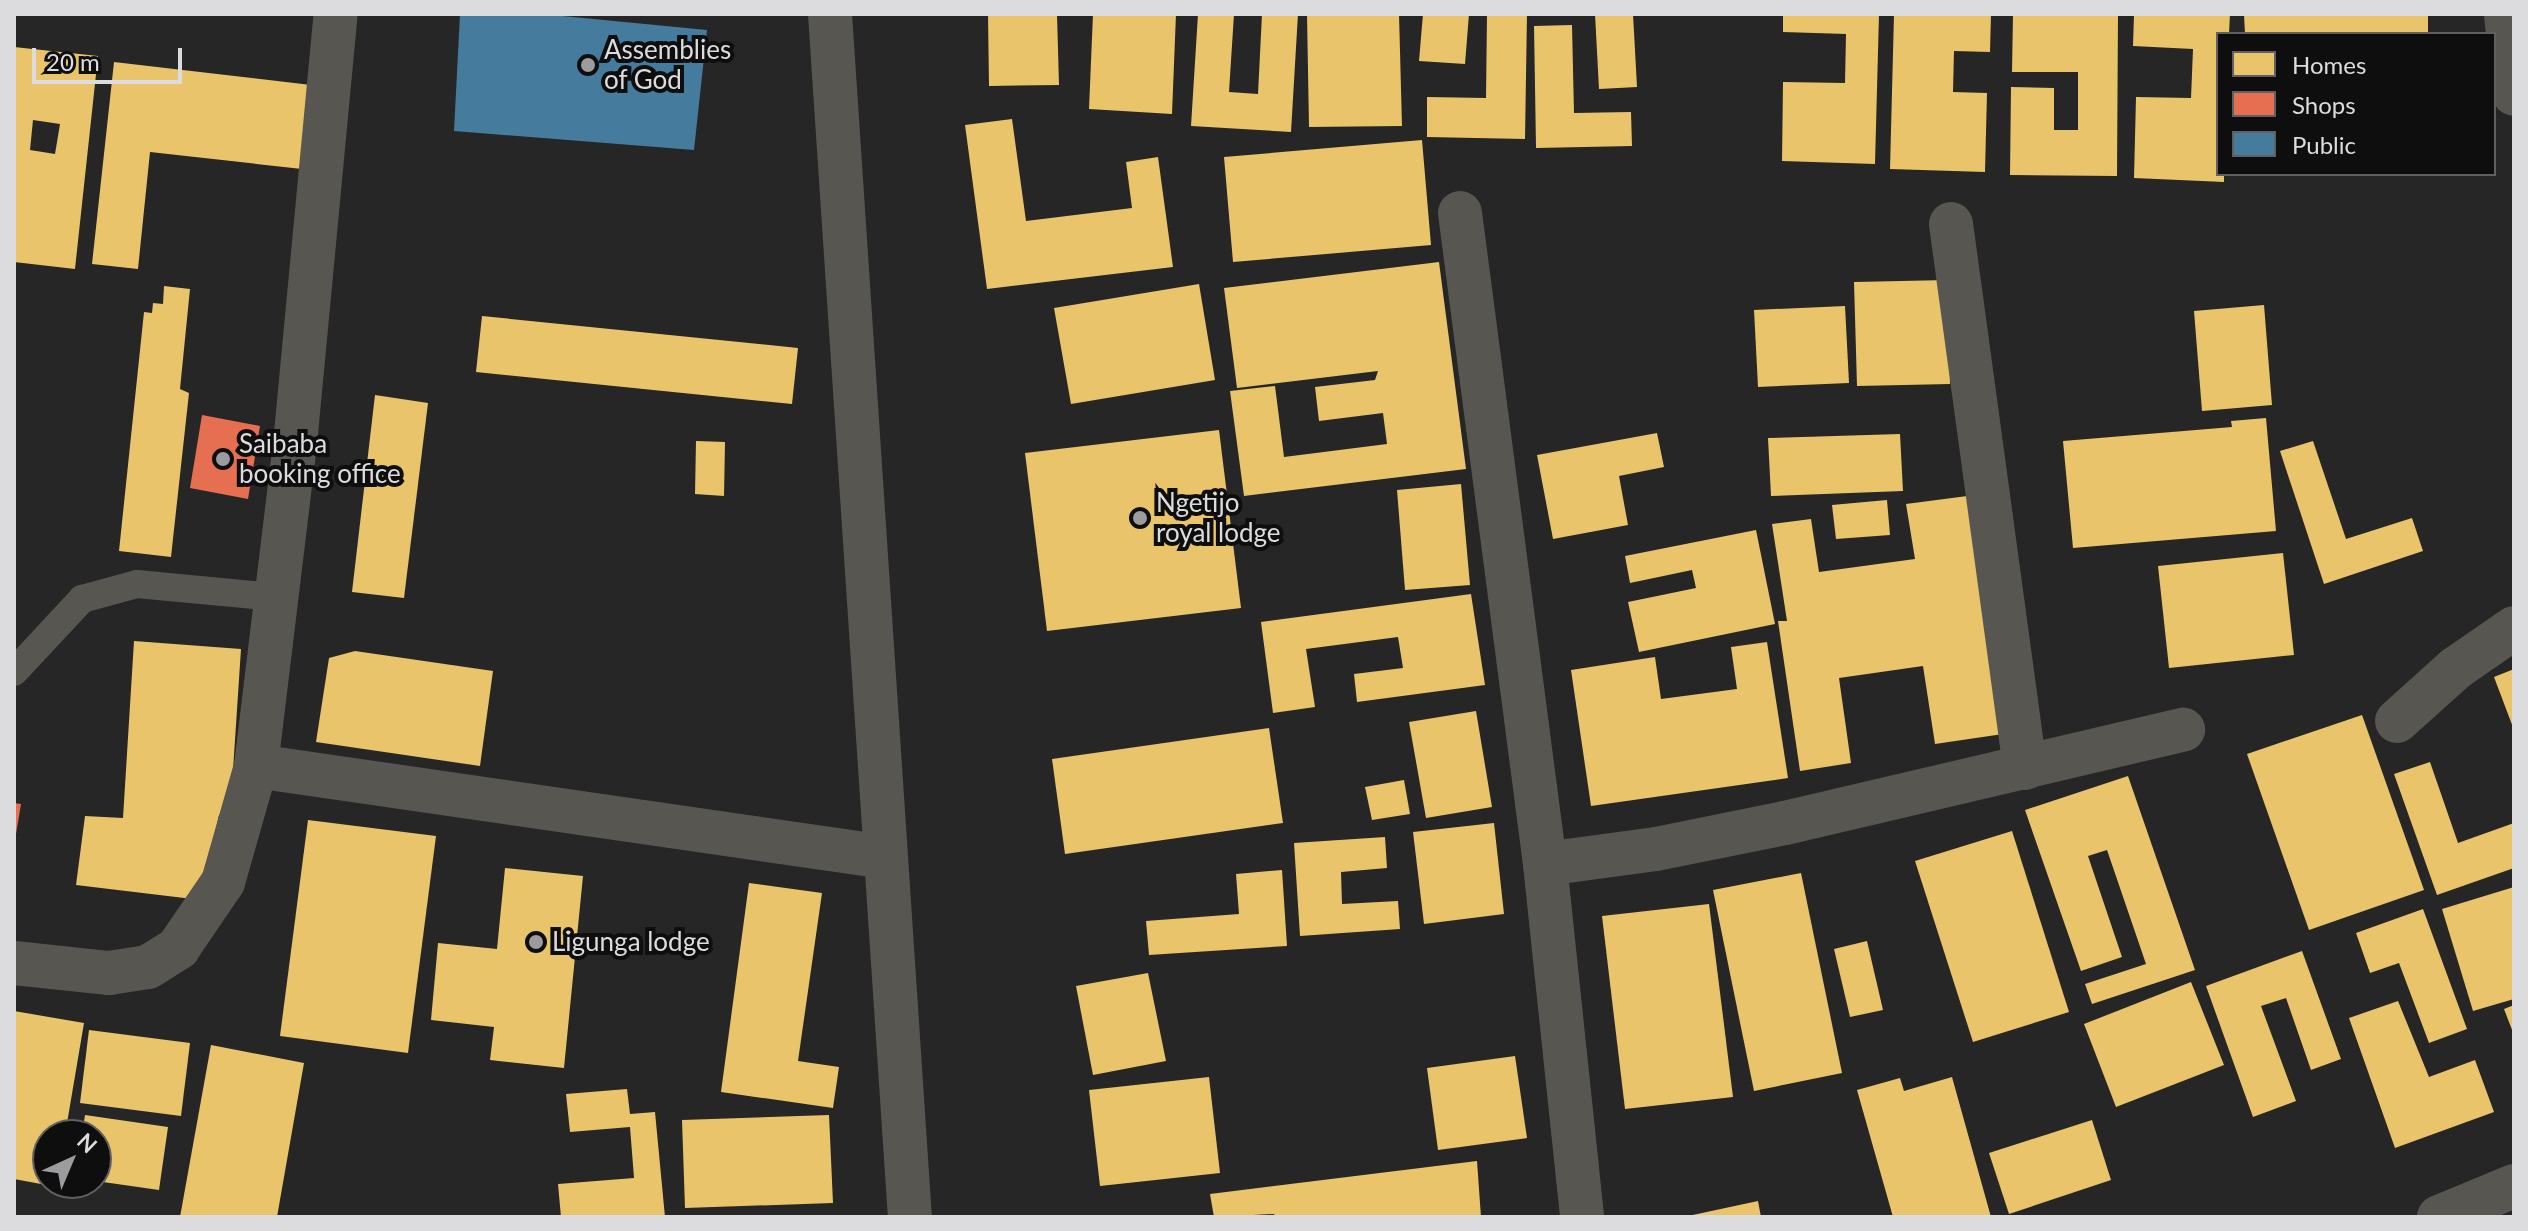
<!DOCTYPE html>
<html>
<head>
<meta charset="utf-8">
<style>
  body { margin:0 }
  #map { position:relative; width:2528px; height:1231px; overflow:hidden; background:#262626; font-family:Lato,sans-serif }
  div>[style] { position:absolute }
  .homes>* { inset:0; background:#e9c46a }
  .shops>* { inset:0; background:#e76f51 }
  .public>* { inset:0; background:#457b9d }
  .lane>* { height:28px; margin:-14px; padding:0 14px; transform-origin:14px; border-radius:14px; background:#585650 }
  .street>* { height:44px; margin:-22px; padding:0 22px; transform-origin:22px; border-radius:22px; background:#585650 }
  .dots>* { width:22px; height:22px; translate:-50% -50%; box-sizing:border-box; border:4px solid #0e0e0f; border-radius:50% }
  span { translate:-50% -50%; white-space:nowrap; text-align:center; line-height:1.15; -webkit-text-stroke:8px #0e0e0f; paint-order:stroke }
  .poi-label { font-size:26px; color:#dcdcde }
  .left { translate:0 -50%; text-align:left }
  .frame { position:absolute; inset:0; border:16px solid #dcdcde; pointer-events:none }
  .legend { position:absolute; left:2216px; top:32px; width:280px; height:144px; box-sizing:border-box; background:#0e0e0f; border:2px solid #606062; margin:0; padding:10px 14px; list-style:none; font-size:24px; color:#dcdcde }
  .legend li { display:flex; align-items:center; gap:16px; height:40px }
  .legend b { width:40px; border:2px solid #606062 }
  .north { position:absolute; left:32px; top:1119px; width:80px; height:80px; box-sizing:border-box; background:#0e0e0f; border:2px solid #606062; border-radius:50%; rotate:44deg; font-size:22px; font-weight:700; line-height:32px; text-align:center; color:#dcdcde }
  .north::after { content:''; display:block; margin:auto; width:28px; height:36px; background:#9c9c9e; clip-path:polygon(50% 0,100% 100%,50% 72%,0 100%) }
  .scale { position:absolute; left:32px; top:48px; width:150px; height:36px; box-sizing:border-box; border:4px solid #dcdcde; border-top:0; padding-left:10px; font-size:24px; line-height:28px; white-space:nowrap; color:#dcdcde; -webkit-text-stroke:6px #0e0e0f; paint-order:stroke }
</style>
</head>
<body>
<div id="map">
  <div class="homes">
    <div style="clip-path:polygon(988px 14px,1057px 14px,1059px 85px,989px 86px)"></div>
    <div style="clip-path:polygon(1093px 14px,1176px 14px,1172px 114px,1089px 109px)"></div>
    <div style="clip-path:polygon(1198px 14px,1234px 14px,1229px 92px,1258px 94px,1262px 14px,1298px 14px,1291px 132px,1191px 126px)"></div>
    <div style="clip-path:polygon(1307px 14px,1399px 14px,1402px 126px,1309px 127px)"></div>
    <div style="clip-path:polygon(1423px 14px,1469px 14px,1465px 64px,1419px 61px)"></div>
    <div style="clip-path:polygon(1487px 14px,1527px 14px,1525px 139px,1427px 137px,1427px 97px,1486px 98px)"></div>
    <div style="clip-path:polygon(1595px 14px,1633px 14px,1637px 87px,1599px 89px)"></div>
    <div style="clip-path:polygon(1783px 14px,1879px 14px,1875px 164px,1782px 161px,1783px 82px,1845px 83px,1846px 34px,1783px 32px)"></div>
    <div style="clip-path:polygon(1894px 14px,1991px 14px,1990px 52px,1954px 51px,1953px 92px,1987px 93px,1985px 172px,1890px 169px)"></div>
    <div style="clip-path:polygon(2013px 14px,2118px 14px,2117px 176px,2010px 175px,2011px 87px,2054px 88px,2054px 130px,2078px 130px,2078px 72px,2012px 72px)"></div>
    <div style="clip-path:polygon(2134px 14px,2230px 14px,2229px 34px,2218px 34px,2218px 174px,2224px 174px,2224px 182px,2134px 178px,2136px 97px,2191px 98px,2193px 49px,2133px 46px)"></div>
    <div style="clip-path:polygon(2244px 14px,2428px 14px,2428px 34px,2245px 34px)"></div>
    <div style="clip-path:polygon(1572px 25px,1574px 113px,1631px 112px,1632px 146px,1536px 148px,1534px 26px)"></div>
    <div style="clip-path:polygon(evenodd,14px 47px,98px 56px,75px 269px,14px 262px,14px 47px,33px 120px,60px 124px,55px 154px,30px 150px,33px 120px)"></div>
    <div style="clip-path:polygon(114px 62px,311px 85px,302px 169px,150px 152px,138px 269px,92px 264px)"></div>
    <div style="clip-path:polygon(1012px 119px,1026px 221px,1132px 208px,1126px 162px,1158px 157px,1173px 267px,987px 289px,965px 125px)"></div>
    <div style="clip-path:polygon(1422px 140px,1431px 245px,1233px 262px,1224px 157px)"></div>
    <div style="clip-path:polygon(1439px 262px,1466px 469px,1244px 496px,1230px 391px,1275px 386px,1284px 457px,1387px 444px,1383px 413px,1319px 421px,1315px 387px,1375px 380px,1378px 371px,1237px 388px,1224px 288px)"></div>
    <div style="clip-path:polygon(1948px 280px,1950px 384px,1857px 386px,1854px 282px)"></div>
    <div style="clip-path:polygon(1199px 284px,1215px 380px,1071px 404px,1054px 308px)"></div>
    <div style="clip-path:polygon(164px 286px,190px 289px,180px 389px,189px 393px,171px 557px,119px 551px,144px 312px,152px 313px,153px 303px,163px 304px)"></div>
    <div style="clip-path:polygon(2264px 305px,2272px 405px,2202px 411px,2194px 311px)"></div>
    <div style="clip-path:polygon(1845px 306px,1849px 383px,1758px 387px,1754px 310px)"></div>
    <div style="clip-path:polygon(482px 316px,798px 348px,792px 404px,476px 372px)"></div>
    <div style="clip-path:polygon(375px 395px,428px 403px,404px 598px,352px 592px)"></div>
    <div style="clip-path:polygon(2266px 418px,2276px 531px,2073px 548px,2063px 441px,2232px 427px,2231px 421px)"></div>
    <div style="clip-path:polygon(1219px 430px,1241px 608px,1047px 631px,1025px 453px)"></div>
    <div style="clip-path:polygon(1657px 433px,1664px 467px,1619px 476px,1628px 525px,1553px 539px,1537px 455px)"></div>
    <div style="clip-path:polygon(1900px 434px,1903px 491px,1771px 496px,1768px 438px)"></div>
    <div style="clip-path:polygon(696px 441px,725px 442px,724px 496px,695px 494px)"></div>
    <div style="clip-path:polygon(2313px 441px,2346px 539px,2412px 518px,2423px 551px,2324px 584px,2280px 451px)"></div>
    <div style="clip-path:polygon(1461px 484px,1470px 585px,1405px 590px,1397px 490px)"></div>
    <div style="clip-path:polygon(1975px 495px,2003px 734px,1935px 744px,1923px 666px,1839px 678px,1851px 763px,1800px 771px,1778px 621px,1787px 621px,1772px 524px,1811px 519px,1819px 572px,1915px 559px,1906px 504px)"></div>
    <div style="clip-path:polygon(1887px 500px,1890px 535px,1836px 539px,1832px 505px)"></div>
    <div style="clip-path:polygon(1756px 530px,1775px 624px,1639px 652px,1628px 602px,1696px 588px,1692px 570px,1630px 583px,1625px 556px)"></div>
    <div style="clip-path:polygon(2283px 553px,2294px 655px,2169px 668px,2158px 566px)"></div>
    <div style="clip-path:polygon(1471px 594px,1485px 685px,1357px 702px,1354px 674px,1403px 668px,1398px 637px,1306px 649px,1315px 707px,1273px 713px,1261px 622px)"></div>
    <div style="clip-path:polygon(134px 641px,241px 649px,230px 816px,219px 815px,201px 900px,76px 885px,85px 816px,123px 818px)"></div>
    <div style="clip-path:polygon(1767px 642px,1788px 778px,1591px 806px,1571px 670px,1655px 657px,1661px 699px,1737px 689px,1731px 647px)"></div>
    <div style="clip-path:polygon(355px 651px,493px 671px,480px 766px,316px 742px,329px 658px)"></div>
    <div style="clip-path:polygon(2514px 669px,2514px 730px,2494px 677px)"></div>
    <div style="clip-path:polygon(1476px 711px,1492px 807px,1426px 818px,1409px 722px)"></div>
    <div style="clip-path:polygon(2362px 715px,2424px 890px,2309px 930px,2247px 754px)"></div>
    <div style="clip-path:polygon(1269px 728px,1283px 823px,1065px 854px,1052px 759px)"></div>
    <div style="clip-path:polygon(2430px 762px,2458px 843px,2514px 823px,2514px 868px,2437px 895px,2394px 774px)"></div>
    <div style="clip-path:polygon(2128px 776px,2195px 970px,2092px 1004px,2085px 984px,2146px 964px,2107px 850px,2088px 856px,2122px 957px,2081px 971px,2025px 810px)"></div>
    <div style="clip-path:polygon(1404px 780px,1410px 814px,1372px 820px,1365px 787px)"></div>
    <div style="clip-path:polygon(308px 820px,436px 836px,408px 1053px,280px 1036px)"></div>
    <div style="clip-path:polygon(1494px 823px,1504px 914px,1424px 924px,1413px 832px)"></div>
    <div style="clip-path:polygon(2012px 831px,2069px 1012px,1973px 1042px,1915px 861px)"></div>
    <div style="clip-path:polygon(1385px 837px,1387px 868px,1341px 872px,1342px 904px,1398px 901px,1400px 929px,1300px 936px,1294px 843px)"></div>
    <div style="clip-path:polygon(505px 868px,583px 876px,564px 1068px,490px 1060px,494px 1027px,431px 1020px,438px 943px,497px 949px)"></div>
    <div style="clip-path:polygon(1282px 870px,1287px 946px,1149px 955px,1146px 921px,1239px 914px,1236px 874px)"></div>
    <div style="clip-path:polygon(1801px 873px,1842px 1073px,1754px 1091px,1713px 890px)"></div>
    <div style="clip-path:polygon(749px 883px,822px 893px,798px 1061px,839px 1067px,833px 1108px,721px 1092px)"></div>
    <div style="clip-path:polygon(2514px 887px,2514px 999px,2473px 1011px,2442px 909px)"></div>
    <div style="clip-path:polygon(1709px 904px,1733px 1097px,1625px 1109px,1602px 916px)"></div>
    <div style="clip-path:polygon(2423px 909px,2467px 1029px,2429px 1043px,2399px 963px,2370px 973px,2356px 933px)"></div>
    <div style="clip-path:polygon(1867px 941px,1883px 1010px,1850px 1017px,1834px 949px)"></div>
    <div style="clip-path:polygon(2302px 951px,2341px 1059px,2311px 1070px,2286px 998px,2261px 1006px,2296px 1101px,2253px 1117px,2206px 986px)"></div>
    <div style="clip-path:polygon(1148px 973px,1166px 1061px,1093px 1075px,1076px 986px)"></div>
    <div style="clip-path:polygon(2191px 982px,2224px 1065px,2116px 1107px,2084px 1024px)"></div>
    <div style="clip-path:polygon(2398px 1001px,2429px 1077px,2475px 1060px,2494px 1112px,2395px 1148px,2349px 1018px)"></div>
    <div style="clip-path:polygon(2514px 1005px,2514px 1035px,2504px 1009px)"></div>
    <div style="clip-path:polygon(14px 1011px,84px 1023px,65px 1135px,48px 1135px,48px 1183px,57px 1183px,57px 1187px,14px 1179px)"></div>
    <div style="clip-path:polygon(89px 1030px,190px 1043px,181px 1116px,80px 1103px)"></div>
    <div style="clip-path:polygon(211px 1045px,304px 1063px,277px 1217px,180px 1217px)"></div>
    <div style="clip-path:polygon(1515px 1056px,1527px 1138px,1438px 1150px,1427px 1068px)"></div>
    <div style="clip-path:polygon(1209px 1077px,1220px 1173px,1100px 1186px,1089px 1090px)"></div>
    <div style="clip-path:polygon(1952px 1077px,1991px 1217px,1893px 1217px,1857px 1090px,1900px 1078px,1904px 1091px)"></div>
    <div style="clip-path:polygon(627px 1089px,630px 1114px,655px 1112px,665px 1217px,561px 1217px,558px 1184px,634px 1178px,630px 1127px,570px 1132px,566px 1094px)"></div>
    <div style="clip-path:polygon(85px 1115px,168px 1127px,159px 1190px,96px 1181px,96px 1135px,82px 1135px)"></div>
    <div style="clip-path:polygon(829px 1115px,833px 1203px,685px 1208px,682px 1120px)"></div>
    <div style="clip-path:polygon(2092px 1120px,2111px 1180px,2009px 1214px,1989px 1153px)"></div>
    <div style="clip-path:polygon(1477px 1161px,1481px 1217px,1275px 1217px,1274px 1214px,1214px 1217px,1210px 1194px)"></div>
    <div style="clip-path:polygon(1758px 1201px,1761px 1217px,1688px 1217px,1688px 1216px)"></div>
  </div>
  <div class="shops">
    <div style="clip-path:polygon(202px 415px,260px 426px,248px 499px,190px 488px)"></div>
    <div style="clip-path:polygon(14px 803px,21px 804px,16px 834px,14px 834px)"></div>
  </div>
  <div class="public">
    <div style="clip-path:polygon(460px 14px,542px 14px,707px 30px,694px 150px,454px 131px)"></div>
  </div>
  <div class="lane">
    <div style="left:14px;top:672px;width:100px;rotate:-47deg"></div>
    <div style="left:82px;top:599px;width:57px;rotate:-15.3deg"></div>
    <div style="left:137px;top:584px;width:139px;rotate:5.4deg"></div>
  </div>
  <div class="street">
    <div style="left:830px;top:14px;width:1206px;rotate:86.2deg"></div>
    <div style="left:2506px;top:14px;width:80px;rotate:84.3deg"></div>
    <div style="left:1460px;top:213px;width:657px;rotate:82.56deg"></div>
    <div style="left:1545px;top:864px;width:355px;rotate:84deg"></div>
    <div style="left:1951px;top:224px;width:549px;rotate:82.25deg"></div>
    <div style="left:2397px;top:721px;width:79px;rotate:-41.9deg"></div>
    <div style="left:2456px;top:668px;width:70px;rotate:-34.6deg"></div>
    <div style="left:256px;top:766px;width:636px;rotate:8.23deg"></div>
    <div style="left:1545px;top:864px;width:112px;rotate:-7.7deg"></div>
    <div style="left:1656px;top:849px;width:132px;rotate:-11.4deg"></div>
    <div style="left:1785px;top:823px;width:409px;rotate:-13.2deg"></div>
    <div style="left:14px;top:963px;width:96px;rotate:6deg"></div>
    <div style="left:109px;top:973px;width:39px;rotate:-9deg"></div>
    <div style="left:148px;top:967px;width:36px;rotate:-32deg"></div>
    <div style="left:178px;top:948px;width:80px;rotate:-55.7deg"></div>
    <div style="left:223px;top:882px;width:121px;rotate:-74.1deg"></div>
    <div style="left:256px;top:766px;width:324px;rotate:-83.1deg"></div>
    <div style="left:295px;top:444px;width:432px;rotate:-84.6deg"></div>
    <div style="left:2439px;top:1217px;width:81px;rotate:-22.5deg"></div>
  </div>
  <div class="dots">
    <div style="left:588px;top:65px;background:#9c9c9e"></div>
    <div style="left:223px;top:459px;background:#9c9c9e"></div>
    <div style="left:1140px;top:518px;background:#9c9c9e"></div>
    <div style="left:536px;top:942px;background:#9c9c9e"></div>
  </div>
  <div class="poi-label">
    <span class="left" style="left:604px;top:65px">Assemblies<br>of God</span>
    <span class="left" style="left:239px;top:459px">Saibaba<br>booking office</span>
    <span class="left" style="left:1156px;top:518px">Ngetijo<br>royal lodge</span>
    <span class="left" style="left:552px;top:942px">Ligunga lodge</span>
  </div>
  <div class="frame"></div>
  <ul class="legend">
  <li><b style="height:22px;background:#e9c46a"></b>Homes</li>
  <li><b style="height:22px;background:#e76f51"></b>Shops</li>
  <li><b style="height:22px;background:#457b9d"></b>Public</li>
  </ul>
  <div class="north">N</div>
  <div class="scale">20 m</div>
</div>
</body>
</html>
